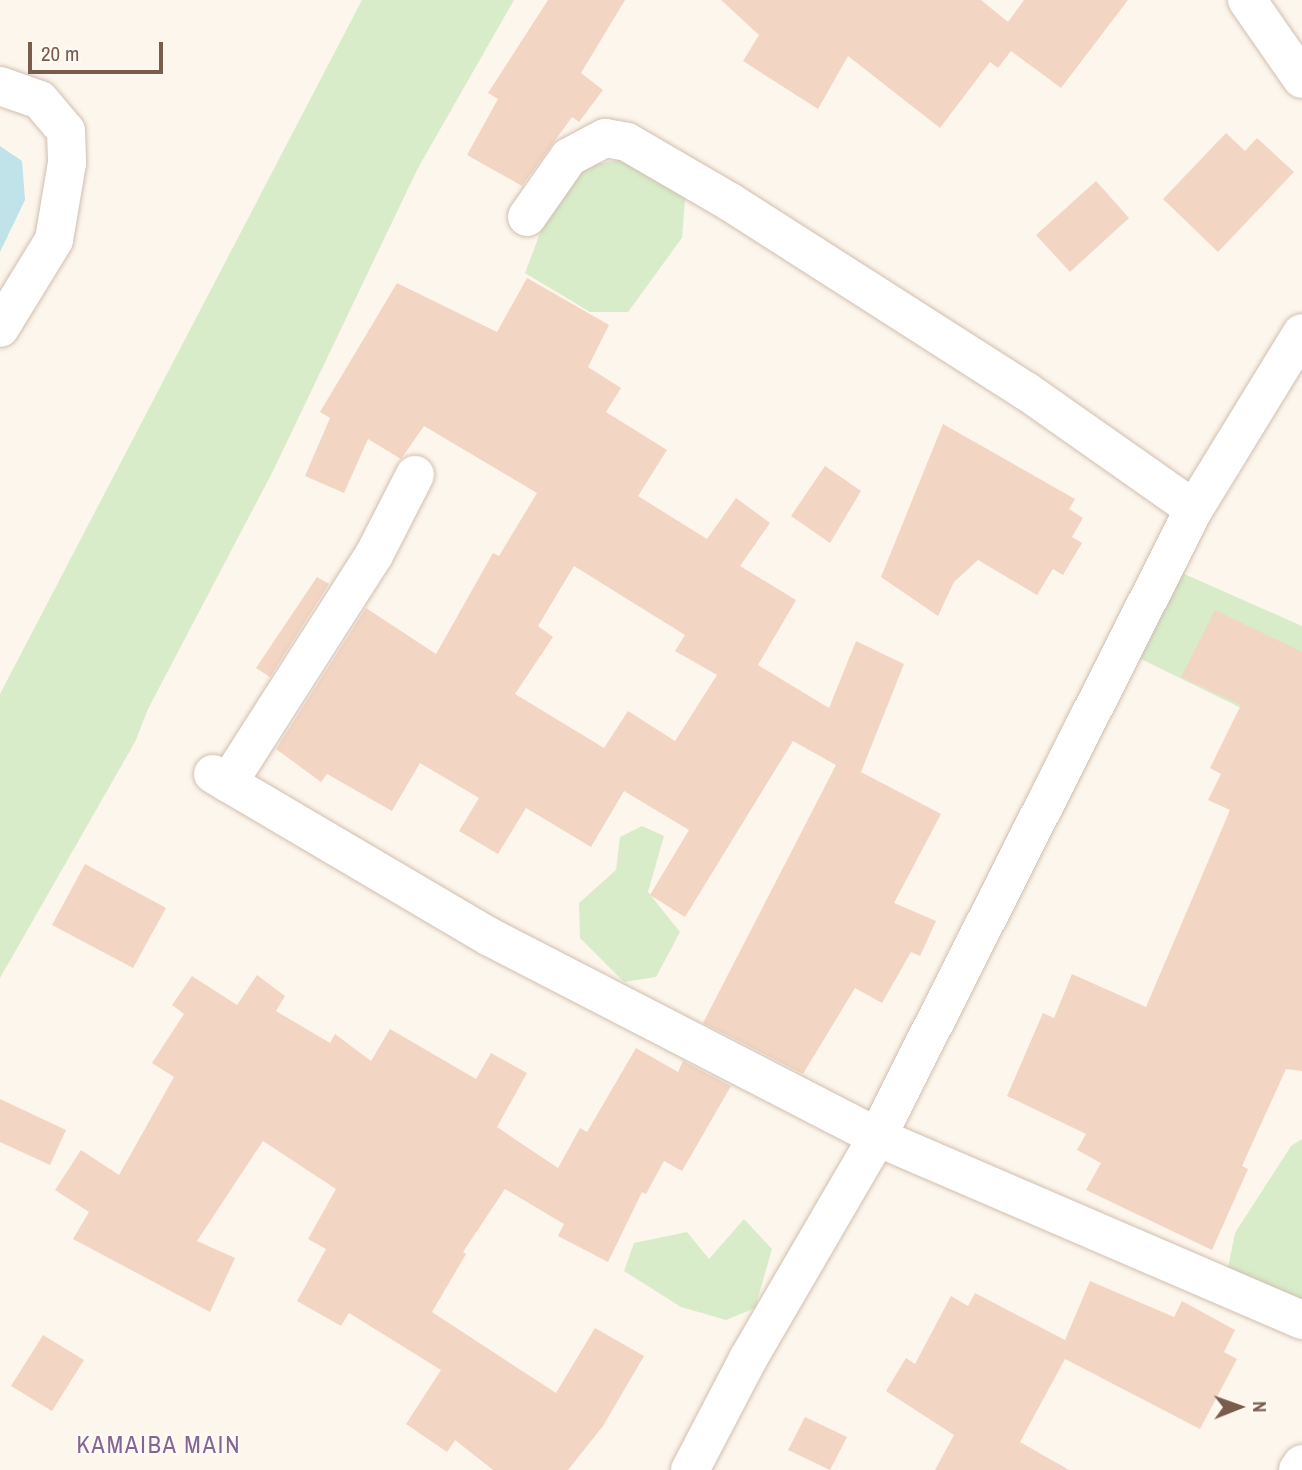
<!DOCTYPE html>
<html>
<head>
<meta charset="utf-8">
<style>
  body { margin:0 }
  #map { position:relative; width:1302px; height:1470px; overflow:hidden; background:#fdf6ec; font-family:"Archivo Narrow",sans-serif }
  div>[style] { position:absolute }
  .green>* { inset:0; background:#d8ecc9 }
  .water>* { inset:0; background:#bfe3e8 }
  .building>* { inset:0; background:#f3d5c3 }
  .roads { filter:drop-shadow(0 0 2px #d1beb0) drop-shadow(0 0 2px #d1beb0) }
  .minor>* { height:38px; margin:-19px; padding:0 19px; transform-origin:19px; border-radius:19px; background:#fff }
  span { translate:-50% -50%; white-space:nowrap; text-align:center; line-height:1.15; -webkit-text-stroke:5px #fffaf3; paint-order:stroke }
  .quarter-label { font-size:24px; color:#846695; letter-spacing:2px }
  .north { position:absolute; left:1204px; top:1372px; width:70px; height:70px; -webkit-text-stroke:5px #fffaf3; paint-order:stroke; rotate:89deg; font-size:19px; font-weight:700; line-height:28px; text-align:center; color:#7a5c4d }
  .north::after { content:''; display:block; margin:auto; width:24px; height:32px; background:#7a5c4d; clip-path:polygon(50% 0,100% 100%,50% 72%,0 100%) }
  .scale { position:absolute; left:28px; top:42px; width:135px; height:32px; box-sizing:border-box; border:4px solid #7a5c4d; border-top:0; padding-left:9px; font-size:21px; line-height:24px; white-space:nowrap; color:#7a5c4d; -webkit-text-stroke:5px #fffaf3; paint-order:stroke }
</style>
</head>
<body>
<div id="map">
  <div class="green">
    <div style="clip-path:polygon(362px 0,514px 0,418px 168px,273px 471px,148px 709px,135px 742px,0 978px,0 694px)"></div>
    <div style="clip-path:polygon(629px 158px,686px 187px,682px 238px,628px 312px,590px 312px,525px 273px,555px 193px,587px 166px)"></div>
    <div style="clip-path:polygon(1182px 573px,1302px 626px,1302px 738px,1139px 658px)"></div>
    <div style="clip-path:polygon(642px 826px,664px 836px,648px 892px,680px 932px,656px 977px,624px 982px,580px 938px,579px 903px,616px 870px,620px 837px)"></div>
    <div style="clip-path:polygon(1302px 1139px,1302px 1305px,1226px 1278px,1235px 1233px,1291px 1146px)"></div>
    <div style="clip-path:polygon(744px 1219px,772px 1249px,755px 1308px,726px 1320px,681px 1307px,624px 1271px,634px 1243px,687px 1232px,709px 1259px)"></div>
  </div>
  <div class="water">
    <div style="clip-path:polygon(0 146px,22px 161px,25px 200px,0 252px)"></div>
  </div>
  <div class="building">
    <div style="clip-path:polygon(548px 0,625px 0,581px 73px,603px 90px,579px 122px,572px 117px,522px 186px,467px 155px,498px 99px,488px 93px)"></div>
    <div style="clip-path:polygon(721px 0,981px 0,1008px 22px,1024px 0,1128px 0,1061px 88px,1011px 51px,998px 68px,990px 62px,940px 128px,848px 56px,818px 109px,743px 61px,759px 35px)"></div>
    <div style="clip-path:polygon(1226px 133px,1245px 151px,1257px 138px,1294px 172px,1218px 252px,1163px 199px)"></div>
    <div style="clip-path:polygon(1096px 181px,1129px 218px,1070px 272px,1036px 235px)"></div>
    <div style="clip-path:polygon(evenodd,527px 278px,609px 325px,588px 367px,621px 388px,606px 412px,667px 450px,638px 496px,707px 539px,736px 498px,770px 523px,740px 566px,796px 600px,758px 665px,829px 708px,856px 641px,904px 664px,861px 772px,941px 814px,894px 903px,936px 921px,920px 956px,911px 952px,882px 1003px,855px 988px,803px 1074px,703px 1023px,836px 765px,793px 741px,685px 917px,650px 895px,689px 830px,624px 791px,591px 847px,526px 808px,498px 854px,459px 831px,479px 798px,420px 763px,392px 811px,327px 774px,321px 782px,276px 749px,366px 608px,436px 654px,493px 553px,499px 556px,537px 493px,424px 426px,401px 459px,368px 439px,344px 493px,305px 476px,330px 418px,320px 412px,397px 283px,497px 332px,527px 278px,574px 566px,685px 635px,675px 651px,717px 675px,675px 741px,628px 711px,604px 748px,515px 694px,553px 637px,538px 626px,574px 566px)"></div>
    <div style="clip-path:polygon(943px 424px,1075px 499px,1069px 509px,1083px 518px,1072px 537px,1082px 543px,1063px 575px,1053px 569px,1037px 595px,978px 560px,954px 582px,938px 616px,881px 577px)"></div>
    <div style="clip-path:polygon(825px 466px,861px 491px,830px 543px,791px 516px)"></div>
    <div style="clip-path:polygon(317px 577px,329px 584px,270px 677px,256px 668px)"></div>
    <div style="clip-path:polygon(1215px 610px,1302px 652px,1302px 1071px,1286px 1069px,1242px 1166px,1248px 1169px,1212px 1250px,1086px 1190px,1101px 1163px,1077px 1150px,1086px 1134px,1007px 1096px,1043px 1013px,1054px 1018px,1072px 974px,1146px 1007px,1230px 810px,1208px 800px,1221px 774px,1210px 768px,1241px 705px,1181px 677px)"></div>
    <div style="clip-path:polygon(85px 864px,166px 908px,133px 968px,52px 925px)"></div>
    <div style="clip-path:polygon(257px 975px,285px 996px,276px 1011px,330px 1043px,335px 1034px,371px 1061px,390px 1029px,476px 1079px,491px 1053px,527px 1073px,497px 1127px,558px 1168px,580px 1128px,587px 1132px,636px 1048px,678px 1072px,683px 1061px,731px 1086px,682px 1171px,664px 1161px,646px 1194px,642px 1192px,608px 1262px,558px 1236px,564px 1224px,505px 1189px,463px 1252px,466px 1254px,432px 1312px,556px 1393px,595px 1328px,644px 1356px,603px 1426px,568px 1470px,493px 1470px,455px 1440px,447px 1452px,406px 1424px,441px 1370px,349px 1313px,341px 1326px,297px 1301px,326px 1249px,308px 1239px,336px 1189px,263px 1141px,197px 1241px,235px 1258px,210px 1312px,73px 1239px,89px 1212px,55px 1190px,81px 1150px,119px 1175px,174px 1077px,152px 1063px,184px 1014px,172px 1005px,192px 976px,237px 1005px)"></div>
    <div style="clip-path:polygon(0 1099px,66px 1130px,50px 1165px,0 1142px)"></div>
    <div style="clip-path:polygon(1090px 1281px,1174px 1317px,1182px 1301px,1235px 1330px,1224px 1352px,1237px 1359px,1200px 1429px,1065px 1359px,1020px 1442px,1069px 1470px,935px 1470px,954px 1435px,886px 1391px,906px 1358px,915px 1364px,951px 1296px,968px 1306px,975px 1293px,1065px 1340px)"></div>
    <div style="clip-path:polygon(43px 1335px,84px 1360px,52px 1411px,11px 1386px)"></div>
    <div style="clip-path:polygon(805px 1417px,847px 1437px,830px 1470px,788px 1450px)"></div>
  </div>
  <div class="roads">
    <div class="minor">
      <div style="left:1247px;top:0;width:96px;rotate:55.2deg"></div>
      <div style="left:0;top:86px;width:42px;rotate:19.3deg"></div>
      <div style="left:40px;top:100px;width:40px;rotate:50deg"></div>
      <div style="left:66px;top:131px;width:32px;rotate:88deg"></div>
      <div style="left:67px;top:163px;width:78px;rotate:99.6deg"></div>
      <div style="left:54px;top:240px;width:103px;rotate:121.5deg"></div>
      <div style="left:527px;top:217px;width:73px;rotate:-55deg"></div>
      <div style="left:569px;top:157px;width:41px;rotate:-27.8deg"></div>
      <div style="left:605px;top:138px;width:22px;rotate:10deg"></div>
      <div style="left:627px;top:142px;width:119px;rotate:30.2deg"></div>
      <div style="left:730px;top:202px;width:351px;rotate:32.6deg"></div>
      <div style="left:1026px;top:391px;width:205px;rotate:35.1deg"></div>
      <div style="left:213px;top:774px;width:321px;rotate:30.5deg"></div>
      <div style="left:490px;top:937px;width:436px;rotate:27.3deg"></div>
      <div style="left:877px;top:1137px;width:463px;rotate:23.3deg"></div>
      <div style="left:228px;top:783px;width:271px;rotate:-57.4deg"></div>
      <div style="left:374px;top:555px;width:90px;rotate:-62.9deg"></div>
      <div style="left:690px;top:1470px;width:125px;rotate:-62.4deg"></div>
      <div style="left:748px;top:1359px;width:257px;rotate:-59.8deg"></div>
      <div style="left:877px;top:1137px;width:703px;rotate:-63.22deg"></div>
      <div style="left:1194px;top:509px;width:206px;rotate:-58.5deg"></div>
      <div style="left:1298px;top:1470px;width:7px;rotate:-56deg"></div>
    </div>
  </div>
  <div class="quarter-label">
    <span style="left:159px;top:1445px">KAMAIBA MAIN</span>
  </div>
  <div class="north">N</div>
  <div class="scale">20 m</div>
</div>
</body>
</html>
